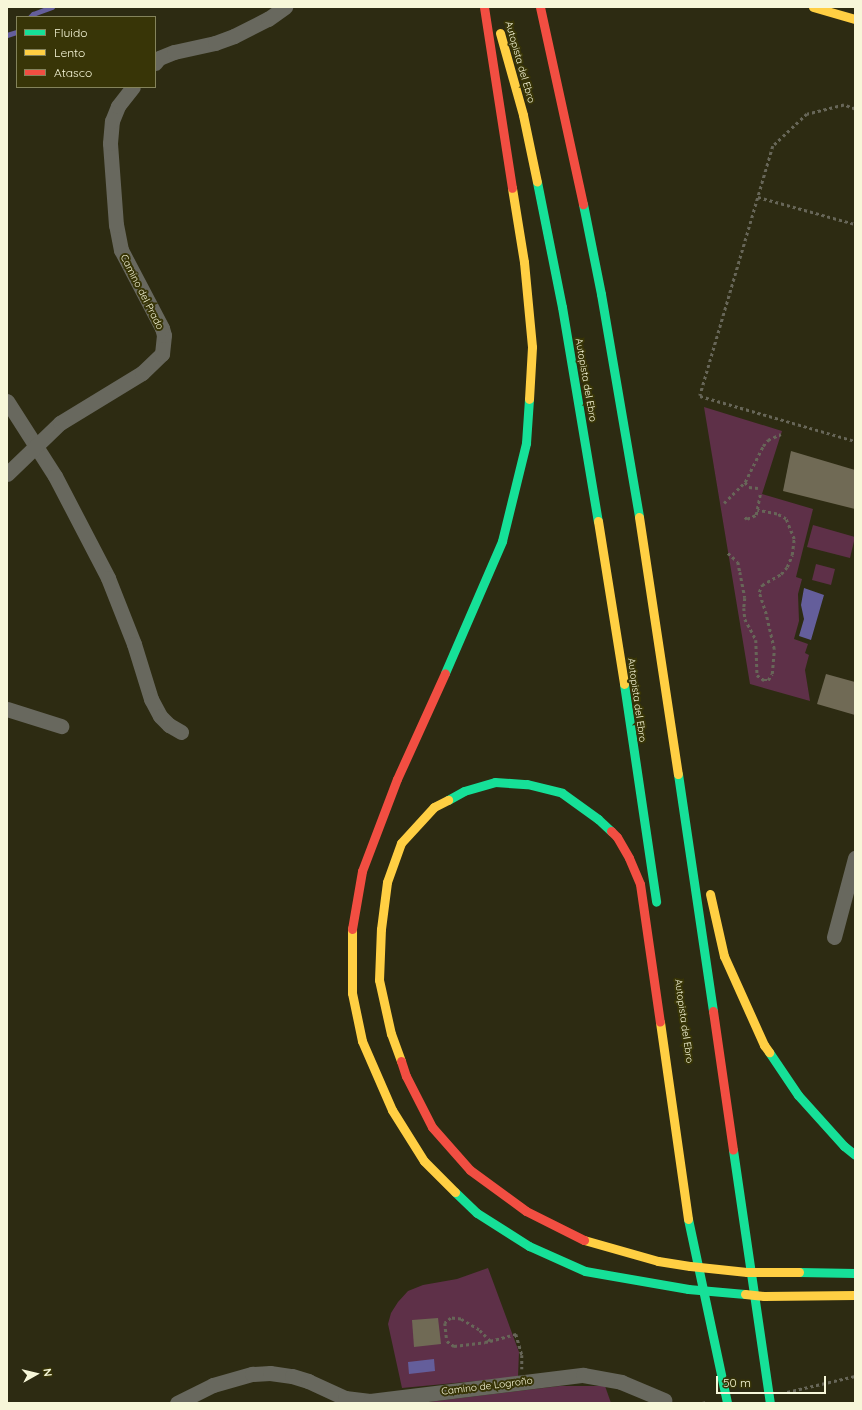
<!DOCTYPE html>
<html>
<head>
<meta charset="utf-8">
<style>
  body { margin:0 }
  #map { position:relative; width:862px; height:1410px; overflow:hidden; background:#2d2b12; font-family:Quicksand,sans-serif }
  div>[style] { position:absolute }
  .green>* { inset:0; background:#5e3048 }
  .water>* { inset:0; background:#645e9b }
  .stream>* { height:4.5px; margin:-2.25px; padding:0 2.25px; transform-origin:2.25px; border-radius:2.25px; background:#645e9b }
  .building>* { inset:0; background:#706a55 }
  .path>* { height:2.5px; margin-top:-1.25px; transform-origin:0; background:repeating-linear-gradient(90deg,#676658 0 3px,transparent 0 6px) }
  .street>* { height:15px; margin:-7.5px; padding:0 7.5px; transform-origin:7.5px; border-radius:7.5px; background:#68685e }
  .fast>* { height:9px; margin:-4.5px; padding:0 4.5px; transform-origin:4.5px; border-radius:4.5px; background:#16e098 }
  .slow>* { height:9px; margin:-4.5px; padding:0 4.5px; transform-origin:4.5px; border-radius:4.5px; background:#ffcf43 }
  .jam>* { height:9px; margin:-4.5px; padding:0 4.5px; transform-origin:4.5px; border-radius:4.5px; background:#f24e42 }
  span { translate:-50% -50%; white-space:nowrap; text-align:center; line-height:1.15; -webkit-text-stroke:4px #383507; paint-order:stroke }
  .street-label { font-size:10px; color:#f7f7d9 }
  .frame { position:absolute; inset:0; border:8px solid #f7f7d9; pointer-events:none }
  .legend { position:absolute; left:16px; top:16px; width:140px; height:72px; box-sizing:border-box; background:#383507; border:1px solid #84835b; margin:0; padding:5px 7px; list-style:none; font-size:12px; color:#f7f7d9 }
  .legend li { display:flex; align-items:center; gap:8px; height:20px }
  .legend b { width:20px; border:1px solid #84835b }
  .north { position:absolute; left:16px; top:1354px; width:40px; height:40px; -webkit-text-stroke:3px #383507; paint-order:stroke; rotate:82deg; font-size:11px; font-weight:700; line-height:16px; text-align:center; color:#f7f7d9 }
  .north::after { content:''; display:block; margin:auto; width:14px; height:18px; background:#f7f7d9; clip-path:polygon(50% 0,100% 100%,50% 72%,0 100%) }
  .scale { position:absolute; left:716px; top:1376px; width:110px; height:18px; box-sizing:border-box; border:2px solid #f7f7d9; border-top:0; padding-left:5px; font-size:12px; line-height:14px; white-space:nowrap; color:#f7f7d9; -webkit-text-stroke:3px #383507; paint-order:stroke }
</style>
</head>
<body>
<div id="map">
  <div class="green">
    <div style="clip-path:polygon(704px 407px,782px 431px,762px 494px,813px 509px,796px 577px,802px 579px,798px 594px,799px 621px,794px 639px,808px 644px,805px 653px,809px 655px,805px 670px,810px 701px,750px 684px)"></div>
    <div style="clip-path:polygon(813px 525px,855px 537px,850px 558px,807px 547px)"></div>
    <div style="clip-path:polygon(816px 564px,835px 569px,831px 585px,812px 580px)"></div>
    <div style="clip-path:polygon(488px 1268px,519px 1352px,518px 1377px,402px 1388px,388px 1324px,391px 1313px,398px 1302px,408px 1291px,423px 1285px,457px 1279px)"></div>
    <div style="clip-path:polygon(560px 1386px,605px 1386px,611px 1403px,420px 1403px)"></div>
  </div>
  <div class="water">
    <div style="clip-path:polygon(804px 588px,824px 595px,811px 640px,799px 636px,804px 619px,801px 605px)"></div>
    <div style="clip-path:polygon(434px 1359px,435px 1371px,409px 1374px,408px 1362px)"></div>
  </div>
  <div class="stream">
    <div style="left:30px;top:17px;width:4px;rotate:-45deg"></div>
    <div style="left:33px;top:14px;width:20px;rotate:-20deg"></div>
    <div style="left:7px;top:35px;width:10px;rotate:-17deg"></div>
  </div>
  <div class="building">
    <div style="clip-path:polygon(791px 451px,855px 470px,855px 509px,783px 491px)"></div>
    <div style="clip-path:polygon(826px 674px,855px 682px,855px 715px,817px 704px)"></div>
    <div style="clip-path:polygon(438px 1318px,441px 1344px,414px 1347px,412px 1320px)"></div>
  </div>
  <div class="path">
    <div style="left:855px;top:109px;width:12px;rotate:-160deg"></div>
    <div style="left:844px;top:105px;width:38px;rotate:166deg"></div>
    <div style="left:807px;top:114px;width:47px;rotate:136.7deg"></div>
    <div style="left:773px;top:146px;width:260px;rotate:106.3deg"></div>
    <div style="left:700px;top:396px;width:161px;rotate:16.2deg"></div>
    <div style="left:758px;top:197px;width:101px;rotate:15.6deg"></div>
    <div style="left:745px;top:482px;width:6px;rotate:51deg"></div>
    <div style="left:749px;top:487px;width:9px;rotate:6deg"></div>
    <div style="left:724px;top:503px;width:30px;rotate:-45deg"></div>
    <div style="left:745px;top:482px;width:40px;rotate:-63.4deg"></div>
    <div style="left:763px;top:446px;width:8px;rotate:-50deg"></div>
    <div style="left:768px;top:440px;width:14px;rotate:-25deg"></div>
    <div style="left:745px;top:517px;width:3px;rotate:45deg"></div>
    <div style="left:747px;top:519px;width:10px;rotate:-24deg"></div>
    <div style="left:756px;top:515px;width:21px;rotate:-79deg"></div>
    <div style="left:728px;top:553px;width:13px;rotate:42deg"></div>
    <div style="left:738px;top:562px;width:10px;rotate:79deg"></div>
    <div style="left:740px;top:572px;width:26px;rotate:79deg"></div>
    <div style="left:745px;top:598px;width:10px;rotate:96deg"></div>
    <div style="left:744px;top:608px;width:11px;rotate:85deg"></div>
    <div style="left:745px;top:619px;width:24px;rotate:62deg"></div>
    <div style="left:756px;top:640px;width:35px;rotate:88deg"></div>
    <div style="left:757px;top:675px;width:9px;rotate:36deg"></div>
    <div style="left:764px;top:680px;width:4px"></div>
    <div style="left:768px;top:680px;width:7px;rotate:-56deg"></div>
    <div style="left:772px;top:674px;width:25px;rotate:-85deg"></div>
    <div style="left:774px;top:649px;width:36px;rotate:-103deg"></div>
    <div style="left:766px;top:614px;width:23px;rotate:-108deg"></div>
    <div style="left:759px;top:592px;width:8px;rotate:-67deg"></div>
    <div style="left:762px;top:585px;width:22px;rotate:-30deg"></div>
    <div style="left:781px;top:574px;width:9px;rotate:-49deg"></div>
    <div style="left:787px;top:567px;width:13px;rotate:-67deg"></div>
    <div style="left:792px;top:555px;width:16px;rotate:-83deg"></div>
    <div style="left:794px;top:539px;width:22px;rotate:-112deg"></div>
    <div style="left:786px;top:519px;width:10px;rotate:-151deg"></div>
    <div style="left:777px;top:514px;width:20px;rotate:-169deg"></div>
    <div style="left:490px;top:1341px;width:16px;rotate:-135deg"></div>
    <div style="left:479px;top:1330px;width:21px;rotate:-149deg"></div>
    <div style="left:461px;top:1319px;width:10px;rotate:-174deg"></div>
    <div style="left:451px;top:1318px;width:8px;rotate:140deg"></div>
    <div style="left:445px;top:1323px;width:18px;rotate:84deg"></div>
    <div style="left:447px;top:1341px;width:9px;rotate:36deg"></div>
    <div style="left:454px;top:1346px;width:31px;rotate:-7deg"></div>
    <div style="left:485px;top:1342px;width:5px;rotate:-11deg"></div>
    <div style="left:490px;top:1341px;width:27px;rotate:-15deg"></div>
    <div style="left:516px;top:1334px;width:22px;rotate:74deg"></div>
    <div style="left:522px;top:1355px;width:14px;rotate:90deg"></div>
    <div style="left:787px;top:1392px;width:70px;rotate:-13.2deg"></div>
    <div style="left:702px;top:1403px;width:5px;rotate:-11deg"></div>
  </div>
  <div class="street">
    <div style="left:155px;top:63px;width:6px;rotate:-51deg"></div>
    <div style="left:159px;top:58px;width:16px;rotate:-22deg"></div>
    <div style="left:174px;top:52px;width:42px;rotate:-12.4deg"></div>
    <div style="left:215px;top:43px;width:20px;rotate:-20deg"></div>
    <div style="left:234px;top:36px;width:38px;rotate:-27deg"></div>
    <div style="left:268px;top:19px;width:21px;rotate:-35deg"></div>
    <div style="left:7px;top:401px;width:89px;rotate:57.4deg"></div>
    <div style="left:55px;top:476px;width:115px;rotate:62.5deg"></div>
    <div style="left:108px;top:578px;width:71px;rotate:68.5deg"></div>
    <div style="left:134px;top:644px;width:58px;rotate:72.8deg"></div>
    <div style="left:151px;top:699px;width:19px;rotate:62deg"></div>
    <div style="left:160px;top:716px;width:13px;rotate:45deg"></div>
    <div style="left:169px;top:725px;width:14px;rotate:30deg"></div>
    <div style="left:7px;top:474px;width:74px;rotate:-43.9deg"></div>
    <div style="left:60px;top:423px;width:96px;rotate:-31.4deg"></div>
    <div style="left:142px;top:373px;width:28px;rotate:-44deg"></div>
    <div style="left:162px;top:354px;width:19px;rotate:-84deg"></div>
    <div style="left:164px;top:335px;width:7px;rotate:-106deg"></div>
    <div style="left:162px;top:328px;width:88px;rotate:-117.7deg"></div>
    <div style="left:121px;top:250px;width:25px;rotate:-101deg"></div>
    <div style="left:116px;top:225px;width:82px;rotate:-94.2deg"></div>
    <div style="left:110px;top:143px;width:22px;rotate:-85deg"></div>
    <div style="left:112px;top:121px;width:16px;rotate:-68deg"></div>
    <div style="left:118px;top:106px;width:24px;rotate:-52deg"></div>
    <div style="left:7px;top:709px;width:57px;rotate:17.5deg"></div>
    <div style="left:834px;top:937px;width:82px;rotate:-75.1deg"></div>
    <div style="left:177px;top:1403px;width:40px;rotate:-26.6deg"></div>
    <div style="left:213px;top:1385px;width:41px;rotate:-15.8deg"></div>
    <div style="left:252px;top:1374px;width:18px;rotate:-3deg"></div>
    <div style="left:270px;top:1373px;width:22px;rotate:8deg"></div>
    <div style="left:292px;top:1376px;width:17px;rotate:17deg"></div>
    <div style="left:308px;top:1381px;width:41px;rotate:24.7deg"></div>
    <div style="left:345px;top:1398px;width:25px;rotate:7deg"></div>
    <div style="left:370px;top:1401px;width:215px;rotate:-7deg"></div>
    <div style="left:583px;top:1375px;width:39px;rotate:10deg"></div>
    <div style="left:621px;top:1382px;width:47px;rotate:22.7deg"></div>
  </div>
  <div class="fast">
    <div style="left:537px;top:182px;width:127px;rotate:78.7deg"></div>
    <div style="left:562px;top:307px;width:217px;rotate:80.5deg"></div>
    <div style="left:583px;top:204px;width:92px;rotate:78.7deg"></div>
    <div style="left:601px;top:294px;width:226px;rotate:80.3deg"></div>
    <div style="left:445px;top:673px;width:144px;rotate:-66.6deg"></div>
    <div style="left:502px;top:541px;width:101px;rotate:-76.2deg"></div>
    <div style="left:526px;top:443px;width:44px;rotate:-86.1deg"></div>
    <div style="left:624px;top:684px;width:220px;rotate:81.6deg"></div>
    <div style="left:678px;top:774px;width:240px;rotate:81.6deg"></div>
    <div style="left:448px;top:800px;width:18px;rotate:-29deg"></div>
    <div style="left:464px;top:791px;width:32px;rotate:-16deg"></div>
    <div style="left:495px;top:782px;width:32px;rotate:4deg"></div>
    <div style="left:527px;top:784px;width:36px;rotate:14deg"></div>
    <div style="left:562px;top:793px;width:44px;rotate:35.8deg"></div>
    <div style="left:598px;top:819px;width:18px;rotate:43deg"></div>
    <div style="left:769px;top:1052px;width:52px;rotate:56deg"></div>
    <div style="left:798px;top:1095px;width:69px;rotate:48deg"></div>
    <div style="left:844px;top:1146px;width:14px;rotate:39deg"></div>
    <div style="left:733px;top:1150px;width:256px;rotate:81.7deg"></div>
    <div style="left:455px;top:1192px;width:30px;rotate:44deg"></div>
    <div style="left:477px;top:1213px;width:62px;rotate:32.4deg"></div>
    <div style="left:529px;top:1246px;width:61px;rotate:24.1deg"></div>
    <div style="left:585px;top:1271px;width:105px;rotate:9.9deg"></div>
    <div style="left:688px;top:1289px;width:57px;rotate:5deg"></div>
    <div style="left:688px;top:1219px;width:188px;rotate:78deg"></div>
    <div style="left:799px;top:1272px;width:56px;rotate:1deg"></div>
  </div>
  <div class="slow">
    <div style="left:813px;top:7px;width:44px;rotate:15.9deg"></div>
    <div style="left:500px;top:33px;width:85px;rotate:74.3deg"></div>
    <div style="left:523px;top:115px;width:68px;rotate:78.2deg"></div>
    <div style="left:512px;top:188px;width:75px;rotate:80.8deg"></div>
    <div style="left:524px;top:262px;width:85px;rotate:84.6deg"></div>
    <div style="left:532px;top:347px;width:52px;rotate:93.3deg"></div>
    <div style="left:639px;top:517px;width:260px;rotate:81.4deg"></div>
    <div style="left:598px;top:521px;width:165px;rotate:80.9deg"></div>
    <div style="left:710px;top:894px;width:64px;rotate:77.3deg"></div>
    <div style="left:724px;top:956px;width:98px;rotate:65.8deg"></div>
    <div style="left:764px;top:1045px;width:9px;rotate:54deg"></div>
    <div style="left:352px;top:929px;width:64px;rotate:90deg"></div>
    <div style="left:352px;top:993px;width:49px;rotate:78.2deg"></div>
    <div style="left:362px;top:1041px;width:75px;rotate:66.5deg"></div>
    <div style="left:392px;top:1110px;width:60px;rotate:57.9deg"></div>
    <div style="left:424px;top:1161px;width:44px;rotate:45deg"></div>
    <div style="left:660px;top:1022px;width:199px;rotate:81.9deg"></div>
    <div style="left:401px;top:1061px;width:29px;rotate:-110deg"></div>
    <div style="left:391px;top:1034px;width:55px;rotate:-102.5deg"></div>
    <div style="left:379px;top:980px;width:51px;rotate:-87.8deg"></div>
    <div style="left:381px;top:929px;width:47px;rotate:-82.7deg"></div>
    <div style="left:387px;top:882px;width:41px;rotate:-70.3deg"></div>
    <div style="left:401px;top:843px;width:49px;rotate:-47.5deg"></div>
    <div style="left:434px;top:807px;width:16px;rotate:-27deg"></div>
    <div style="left:584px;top:1240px;width:77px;rotate:15.8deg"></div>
    <div style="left:658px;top:1261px;width:32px;rotate:9deg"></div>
    <div style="left:690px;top:1266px;width:57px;rotate:6deg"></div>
    <div style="left:747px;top:1272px;width:52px"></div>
    <div style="left:745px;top:1294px;width:19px;rotate:6deg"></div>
    <div style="left:764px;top:1296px;width:91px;rotate:-0.6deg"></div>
  </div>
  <div class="jam">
    <div style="left:484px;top:7px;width:183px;rotate:81.2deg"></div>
    <div style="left:540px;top:7px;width:202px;rotate:77.7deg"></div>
    <div style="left:611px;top:831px;width:8px;rotate:45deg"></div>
    <div style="left:617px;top:837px;width:24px;rotate:60deg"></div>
    <div style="left:629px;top:858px;width:28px;rotate:67deg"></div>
    <div style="left:640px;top:884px;width:139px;rotate:81.8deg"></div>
    <div style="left:352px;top:929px;width:59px;rotate:-80.2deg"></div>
    <div style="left:362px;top:871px;width:98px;rotate:-69.2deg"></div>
    <div style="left:397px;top:779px;width:116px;rotate:-65.6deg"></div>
    <div style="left:713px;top:1011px;width:140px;rotate:81.8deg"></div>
    <div style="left:401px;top:1061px;width:16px;rotate:72deg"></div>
    <div style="left:406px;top:1076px;width:57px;rotate:63deg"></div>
    <div style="left:432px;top:1127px;width:57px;rotate:48.5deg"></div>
    <div style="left:470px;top:1170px;width:69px;rotate:36.2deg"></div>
    <div style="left:526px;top:1211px;width:65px;rotate:26.6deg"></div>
  </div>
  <div class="street-label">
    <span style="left:520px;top:62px;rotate:74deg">Autopista del Ebro</span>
    <span style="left:142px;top:292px;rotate:63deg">Camino del Prado</span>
    <span style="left:586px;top:380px;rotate:80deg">Autopista del Ebro</span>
    <span style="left:637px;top:700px;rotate:82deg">Autopista del Ebro</span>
    <span style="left:684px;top:1021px;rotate:82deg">Autopista del Ebro</span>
    <span style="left:487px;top:1386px;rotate:-7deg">Camino de Logroño</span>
  </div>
  <div class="frame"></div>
  <ul class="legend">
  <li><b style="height:5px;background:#16e098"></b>Fluido</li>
  <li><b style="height:5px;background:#ffcf43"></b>Lento</li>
  <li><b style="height:5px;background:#f24e42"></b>Atasco</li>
  </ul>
  <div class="north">N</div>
  <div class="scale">50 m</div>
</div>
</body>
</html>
